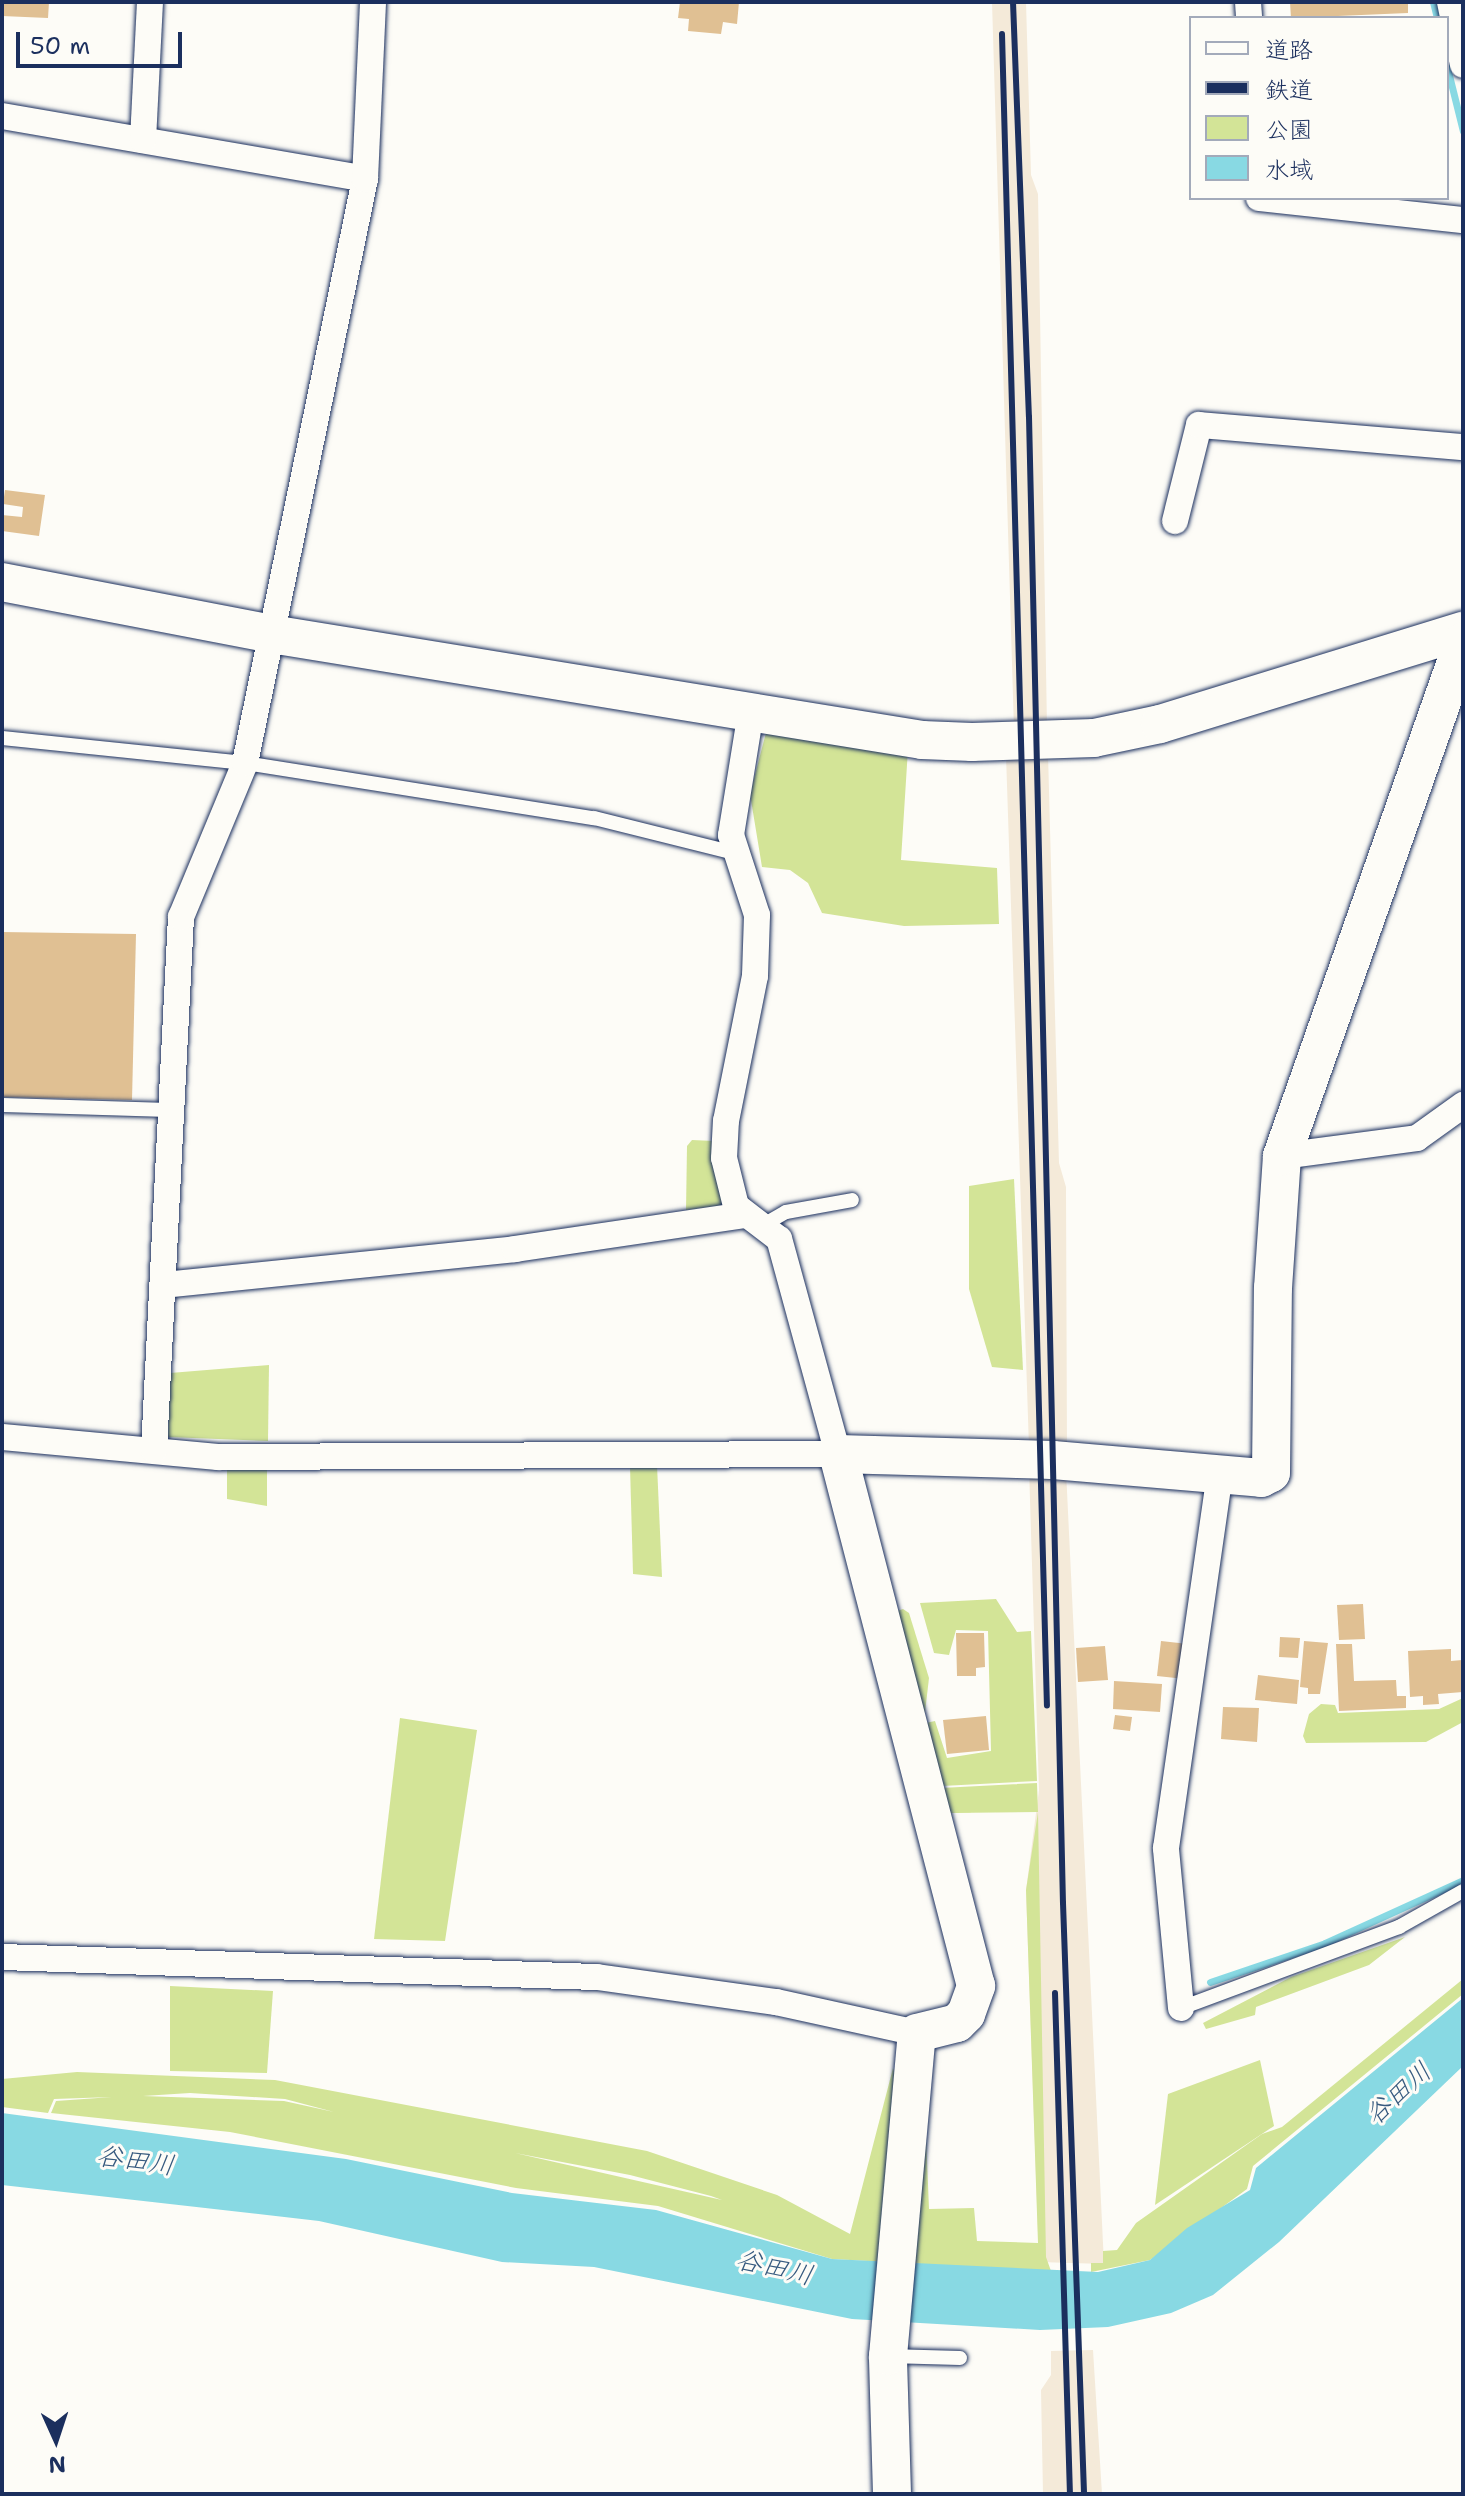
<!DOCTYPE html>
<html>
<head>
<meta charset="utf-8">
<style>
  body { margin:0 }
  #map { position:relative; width:1465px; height:2496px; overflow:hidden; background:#fdfcf7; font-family:"Shantell Sans","Klee One",sans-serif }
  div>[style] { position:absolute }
  .built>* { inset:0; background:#f4ead9 }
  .green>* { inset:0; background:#d3e497 }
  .water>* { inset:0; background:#88d9e3 }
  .stream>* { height:7px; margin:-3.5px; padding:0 3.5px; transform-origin:3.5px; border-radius:3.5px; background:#88d9e3 }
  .building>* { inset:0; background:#e0c093 }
  .roads { filter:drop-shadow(0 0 2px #1b2f5e) drop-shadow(0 0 2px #1b2f5e) }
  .lane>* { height:14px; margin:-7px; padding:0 7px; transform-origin:7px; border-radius:7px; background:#fdfcf7 }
  .street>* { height:26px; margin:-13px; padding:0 13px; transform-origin:13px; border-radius:13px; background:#fdfcf7 }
  .secondary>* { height:38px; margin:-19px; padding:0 19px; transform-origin:19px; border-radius:19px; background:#fdfcf7 }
  .rail>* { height:6px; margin:-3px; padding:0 3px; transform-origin:3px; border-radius:3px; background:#1b2f5e }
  span { translate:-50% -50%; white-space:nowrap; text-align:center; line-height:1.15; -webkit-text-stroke:6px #fdfcf7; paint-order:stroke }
  .water-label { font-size:26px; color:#365a7f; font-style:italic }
  .frame { position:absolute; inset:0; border:4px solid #1b2f5e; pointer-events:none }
  .legend { position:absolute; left:1189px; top:16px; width:260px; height:184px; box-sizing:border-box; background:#fdfcf7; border:2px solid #a3aaba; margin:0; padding:10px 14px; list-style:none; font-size:24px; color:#1b2f5e }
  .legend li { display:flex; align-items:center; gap:16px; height:40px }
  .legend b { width:40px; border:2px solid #a3aaba }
  .north { position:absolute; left:16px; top:2400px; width:80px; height:80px; -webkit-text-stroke:6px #fdfcf7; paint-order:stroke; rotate:177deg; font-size:22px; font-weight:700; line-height:32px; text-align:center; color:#1b2f5e }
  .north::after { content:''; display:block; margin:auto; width:28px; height:36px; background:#1b2f5e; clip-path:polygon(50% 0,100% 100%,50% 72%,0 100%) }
  .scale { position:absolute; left:16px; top:32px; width:166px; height:36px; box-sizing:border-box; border:4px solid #1b2f5e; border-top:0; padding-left:10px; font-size:24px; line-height:28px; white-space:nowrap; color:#1b2f5e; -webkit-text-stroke:6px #fdfcf7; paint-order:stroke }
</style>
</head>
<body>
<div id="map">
  <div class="built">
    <div style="clip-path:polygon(992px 2px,1026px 2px,1031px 175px,1038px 194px,1047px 727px,1014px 730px)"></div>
    <div style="clip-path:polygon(1048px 753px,1059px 1163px,1066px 1187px,1067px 1448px,1029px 1448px,1006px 755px)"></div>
    <div style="clip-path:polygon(1029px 1468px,1066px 1470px,1104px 2264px,1039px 2262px,1026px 1890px,1039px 1790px)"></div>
    <div style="clip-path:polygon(1093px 2350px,1102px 2494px,1043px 2494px,1041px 2390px,1051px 2375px,1051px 2351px)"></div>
  </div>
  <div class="green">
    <div style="clip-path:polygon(768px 725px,908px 749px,901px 860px,997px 868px,999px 924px,904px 926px,822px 913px,808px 883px,790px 870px,762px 867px,750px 794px)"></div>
    <div style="clip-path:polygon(692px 1140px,714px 1141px,725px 1205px,686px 1210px,687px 1146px)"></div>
    <div style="clip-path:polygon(1014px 1179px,1023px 1370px,992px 1367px,969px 1289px,969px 1186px)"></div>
    <div style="clip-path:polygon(269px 1365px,268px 1441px,168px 1437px,170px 1373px)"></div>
    <div style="clip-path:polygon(657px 1465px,662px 1577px,633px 1574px,630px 1466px)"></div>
    <div style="clip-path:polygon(227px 1469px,267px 1469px,267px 1506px,227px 1499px)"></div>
    <div style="clip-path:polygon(996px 1599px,1017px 1632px,1031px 1631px,1037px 1781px,942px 1786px,921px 1724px,935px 1721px,947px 1758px,991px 1751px,988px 1631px,956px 1630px,949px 1655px,934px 1653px,920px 1603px)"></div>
    <div style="clip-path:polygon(903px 1609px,909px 1613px,929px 1678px,924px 1721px,897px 1611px)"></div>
    <div style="clip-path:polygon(1463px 1698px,1463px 1722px,1426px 1742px,1306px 1743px,1303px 1736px,1309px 1714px,1321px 1704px,1335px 1705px,1338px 1713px,1439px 1709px)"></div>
    <div style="clip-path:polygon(400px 1718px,477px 1730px,445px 1941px,374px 1939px)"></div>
    <div style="clip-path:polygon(evenodd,1037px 1783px,1038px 1812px,1046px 2257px,1051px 2271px,832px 2259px,658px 2206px,516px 2188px,230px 2132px,51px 2113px,56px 2101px,112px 2097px,54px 2099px,48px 2113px,2px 2107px,2px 2079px,77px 2072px,275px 2080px,647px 2151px,777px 2195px,850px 2234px,893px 2068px,899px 2087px,925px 2110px,929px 2209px,974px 2208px,977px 2241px,1038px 2243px,1026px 1890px,1038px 1812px,948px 1813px,941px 1788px,1037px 1783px,190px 2093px,285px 2099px,334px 2112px,284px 2101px,143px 2096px,190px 2093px,1037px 1783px,515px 2153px,630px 2175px,711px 2196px,722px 2200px,515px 2153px)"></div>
    <div style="clip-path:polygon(1405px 1937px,1369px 1965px,1256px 2007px,1255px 2015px,1206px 2029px,1203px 2023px,1291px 1977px)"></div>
    <div style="clip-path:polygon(1463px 1979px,1463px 1994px,1253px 2166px,1247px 2189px,1150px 2260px,1091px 2272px,1091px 2263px,1103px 2263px,1103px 2251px,1117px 2250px,1136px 2223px,1262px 2134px,1282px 2127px)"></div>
    <div style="clip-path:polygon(170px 1986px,273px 1991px,267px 2073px,170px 2071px)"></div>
    <div style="clip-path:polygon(1260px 2060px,1274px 2126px,1155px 2205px,1168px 2094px)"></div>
  </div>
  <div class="water">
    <div style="clip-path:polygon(1463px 1998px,1463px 2066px,1279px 2242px,1213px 2295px,1171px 2313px,1108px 2327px,1040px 2330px,852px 2319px,594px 2267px,502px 2262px,319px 2221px,2px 2185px,2px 2113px,346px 2159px,512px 2193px,656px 2210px,832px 2259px,1098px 2272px,1150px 2260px,1187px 2228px,1250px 2190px,1256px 2168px)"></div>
  </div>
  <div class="stream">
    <div style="left:1433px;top:2px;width:16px;rotate:76deg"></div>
    <div style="left:1447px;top:67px;width:66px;rotate:76deg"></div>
    <div style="left:1210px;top:1982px;width:121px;rotate:-18.7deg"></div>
    <div style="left:1325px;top:1943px;width:152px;rotate:-24.5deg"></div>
  </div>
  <div class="building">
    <div style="clip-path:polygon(2px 2px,49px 2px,48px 18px,2px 16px)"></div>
    <div style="clip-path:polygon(680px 2px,739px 2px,737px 24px,723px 22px,721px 34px,688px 31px,689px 19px,678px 18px)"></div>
    <div style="clip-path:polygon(1290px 2px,1408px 2px,1408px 13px,1291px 18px)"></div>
    <div style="clip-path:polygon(5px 490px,45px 495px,39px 536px,2px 531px,2px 515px,22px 517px,23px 507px,3px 504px)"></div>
    <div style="clip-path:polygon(2px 932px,136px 934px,132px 1100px,2px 1097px)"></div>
    <div style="clip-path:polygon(1363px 1604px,1365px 1639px,1339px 1640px,1337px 1605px)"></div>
    <div style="clip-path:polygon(956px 1633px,984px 1633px,985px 1667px,976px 1668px,976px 1676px,957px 1676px)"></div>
    <div style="clip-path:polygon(1280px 1637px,1300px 1638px,1298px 1658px,1279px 1657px)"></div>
    <div style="clip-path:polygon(1161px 1641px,1188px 1644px,1185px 1679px,1157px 1676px)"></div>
    <div style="clip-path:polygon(1304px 1641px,1328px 1643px,1320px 1694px,1308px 1694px,1308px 1688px,1300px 1687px)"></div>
    <div style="clip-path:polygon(1336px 1644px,1352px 1644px,1354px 1681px,1396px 1680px,1397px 1696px,1406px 1696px,1406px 1708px,1339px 1711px)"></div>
    <div style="clip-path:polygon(1105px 1646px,1108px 1680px,1078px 1682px,1076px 1648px)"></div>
    <div style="clip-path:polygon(1451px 1649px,1451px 1661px,1462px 1660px,1463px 1692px,1438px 1694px,1439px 1704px,1423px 1705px,1423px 1696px,1410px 1697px,1408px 1651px)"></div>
    <div style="clip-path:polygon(1258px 1675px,1299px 1680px,1297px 1704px,1255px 1700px)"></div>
    <div style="clip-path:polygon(1114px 1681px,1162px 1684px,1160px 1712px,1113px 1709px)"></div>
    <div style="clip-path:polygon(1223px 1707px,1259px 1708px,1257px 1742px,1221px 1739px)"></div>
    <div style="clip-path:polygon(1115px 1715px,1132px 1717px,1130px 1731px,1113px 1729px)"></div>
    <div style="clip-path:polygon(986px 1716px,989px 1750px,947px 1754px,943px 1720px)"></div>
  </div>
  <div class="roads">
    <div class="lane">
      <div style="left:2px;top:738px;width:244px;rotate:5.9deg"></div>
      <div style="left:245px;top:763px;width:353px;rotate:9deg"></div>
      <div style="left:594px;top:818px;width:144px;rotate:14deg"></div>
      <div style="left:2px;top:1105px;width:168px;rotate:1.7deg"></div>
      <div style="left:765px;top:1224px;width:24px;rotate:-30deg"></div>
      <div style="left:786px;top:1212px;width:67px;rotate:-10.3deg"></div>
      <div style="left:1181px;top:2008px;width:233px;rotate:-20.4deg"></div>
      <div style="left:1399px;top:1927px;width:73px;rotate:-29.4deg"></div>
      <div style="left:888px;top:2356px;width:72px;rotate:1.6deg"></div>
    </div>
    <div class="street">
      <div style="left:1248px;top:2px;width:16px;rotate:86deg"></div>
      <div style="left:1450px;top:2px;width:64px;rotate:78.3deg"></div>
      <div style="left:2px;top:116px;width:368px;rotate:9.8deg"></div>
      <div style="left:143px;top:140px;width:138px;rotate:-87.1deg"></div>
      <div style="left:1259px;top:198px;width:205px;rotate:6.2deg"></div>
      <div style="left:1175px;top:521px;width:99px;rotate:-76deg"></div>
      <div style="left:1199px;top:425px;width:265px;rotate:4.8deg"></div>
      <div style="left:1282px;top:1156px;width:136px;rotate:-7.6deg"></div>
      <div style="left:1417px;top:1138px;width:57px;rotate:-35.7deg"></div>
      <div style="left:163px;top:1285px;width:354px;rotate:-5.8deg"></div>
      <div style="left:515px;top:1249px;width:232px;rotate:-8.4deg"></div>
      <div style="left:2px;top:1437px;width:217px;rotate:5.3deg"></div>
      <div style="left:218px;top:1457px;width:620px;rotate:-0.28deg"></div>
      <div style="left:838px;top:1454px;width:223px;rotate:-105.3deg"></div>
      <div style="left:779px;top:1239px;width:54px;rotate:-142.5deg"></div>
      <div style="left:736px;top:1206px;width:49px;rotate:-104deg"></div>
      <div style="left:724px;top:1158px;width:37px;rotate:-87deg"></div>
      <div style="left:726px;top:1121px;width:148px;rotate:-78.7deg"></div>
      <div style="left:755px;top:976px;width:61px;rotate:-88.1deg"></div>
      <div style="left:757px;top:915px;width:84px;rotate:-108deg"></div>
      <div style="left:731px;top:835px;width:126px;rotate:-80.8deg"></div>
      <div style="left:154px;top:1450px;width:534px;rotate:-87.1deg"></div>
      <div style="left:181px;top:917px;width:167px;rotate:-67.4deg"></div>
      <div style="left:245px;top:763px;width:596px;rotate:-78.39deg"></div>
      <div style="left:365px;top:179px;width:177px;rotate:-87.4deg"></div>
      <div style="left:2px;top:1957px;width:595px;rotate:1.93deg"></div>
      <div style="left:597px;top:1977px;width:181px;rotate:8deg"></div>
      <div style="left:776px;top:2002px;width:144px;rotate:12.4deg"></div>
      <div style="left:1181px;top:2008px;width:161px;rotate:-95.4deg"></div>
      <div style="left:1166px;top:1848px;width:377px;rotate:-81.8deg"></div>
    </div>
    <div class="secondary">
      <div style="left:2px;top:582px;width:274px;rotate:10.9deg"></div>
      <div style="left:271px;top:634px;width:660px;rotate:9.25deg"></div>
      <div style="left:922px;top:740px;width:50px;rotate:2.3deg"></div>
      <div style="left:972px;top:742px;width:122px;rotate:-1.9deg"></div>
      <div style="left:1094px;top:738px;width:67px;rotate:-12deg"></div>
      <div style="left:1160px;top:724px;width:317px;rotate:-17.1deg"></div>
      <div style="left:892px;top:2494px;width:138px;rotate:-91.7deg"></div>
      <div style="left:888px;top:2356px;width:324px;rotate:-84.9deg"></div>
      <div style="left:917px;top:2033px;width:41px;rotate:-14deg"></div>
      <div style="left:957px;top:2023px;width:13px;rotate:-45deg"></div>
      <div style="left:966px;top:2014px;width:30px;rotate:-70deg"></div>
      <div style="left:976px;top:1986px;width:550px;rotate:-104.54deg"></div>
      <div style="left:838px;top:1454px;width:215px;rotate:1.6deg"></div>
      <div style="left:1053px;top:1460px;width:209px;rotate:4.9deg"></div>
      <div style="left:1261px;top:1478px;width:11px;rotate:-27deg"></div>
      <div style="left:1271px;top:1473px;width:185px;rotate:-89.4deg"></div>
      <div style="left:1273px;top:1288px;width:132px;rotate:-86.1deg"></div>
      <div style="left:1282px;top:1156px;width:545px;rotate:-70.6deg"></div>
    </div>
  </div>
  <div class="rail">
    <div style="left:1013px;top:2px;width:415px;rotate:87.8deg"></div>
    <div style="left:1029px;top:417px;width:1486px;rotate:88.69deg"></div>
    <div style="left:1063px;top:1903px;width:591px;rotate:87.96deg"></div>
    <div style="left:1002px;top:34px;width:1672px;rotate:88.46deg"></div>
    <div style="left:1055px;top:1993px;width:501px;rotate:88.29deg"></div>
  </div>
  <div class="water-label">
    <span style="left:1398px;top:2093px;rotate:-42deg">谷田川</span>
    <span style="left:136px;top:2160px;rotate:8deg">谷田川</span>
    <span style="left:775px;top:2267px;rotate:13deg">谷田川</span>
  </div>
  <div class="frame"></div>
  <ul class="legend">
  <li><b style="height:10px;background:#fdfcf7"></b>道路</li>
  <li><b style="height:10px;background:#1b2f5e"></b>鉄道</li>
  <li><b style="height:22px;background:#d3e497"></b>公園</li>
  <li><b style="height:22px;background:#88d9e3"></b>水域</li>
  </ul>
  <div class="north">N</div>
  <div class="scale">50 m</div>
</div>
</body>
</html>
